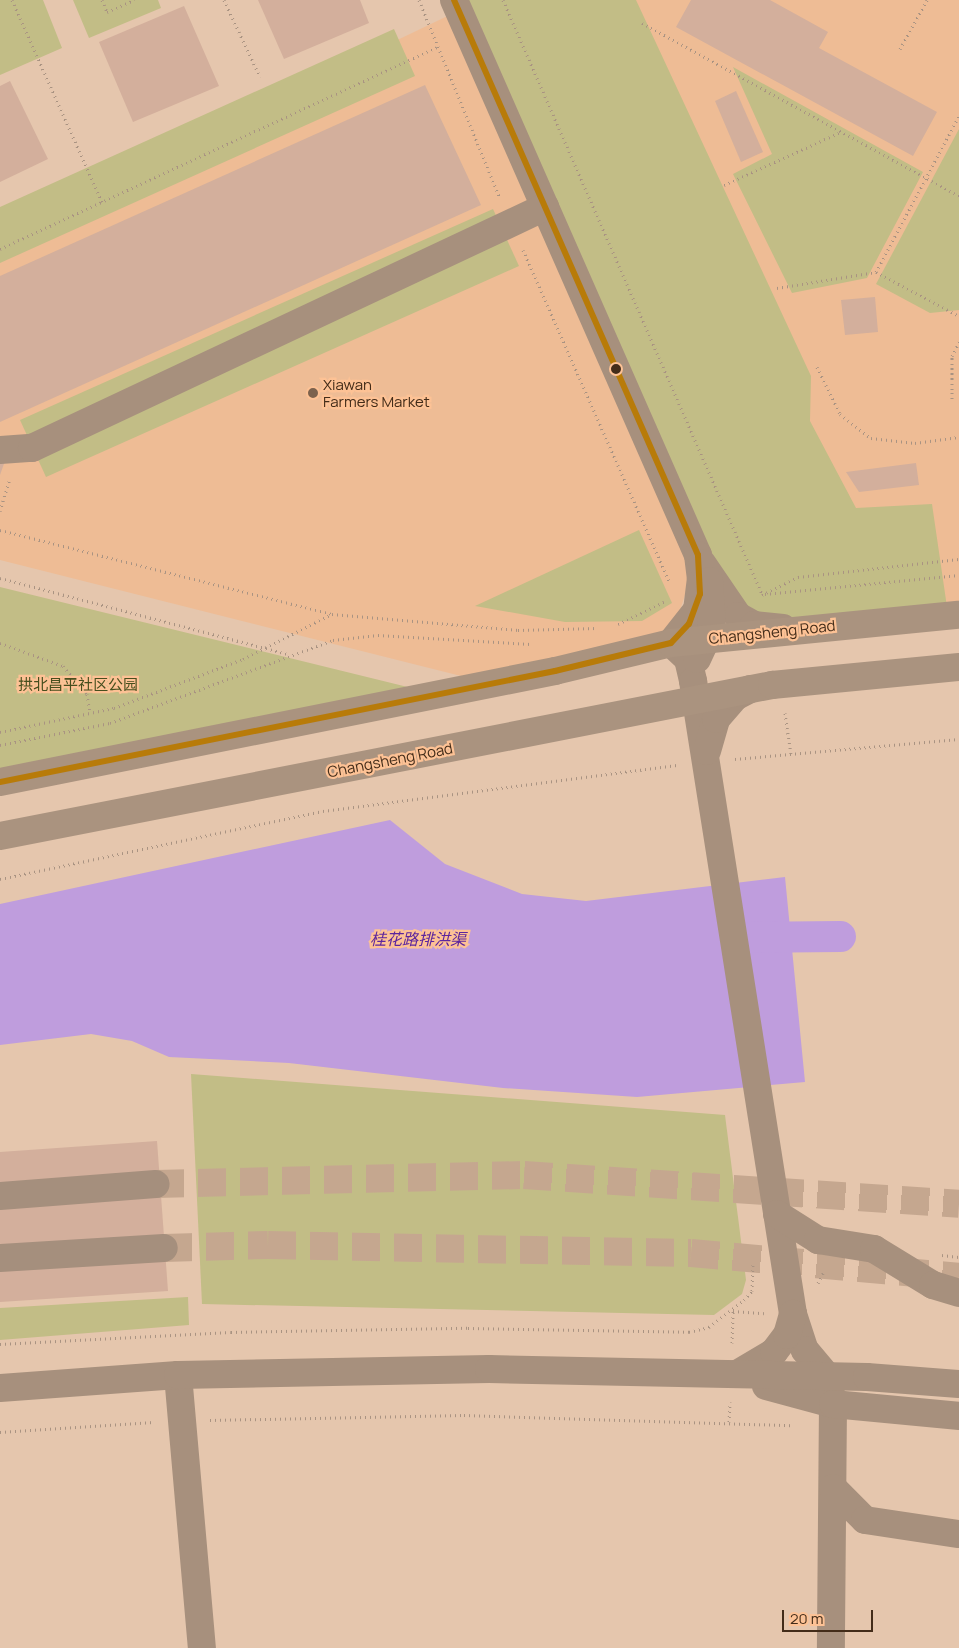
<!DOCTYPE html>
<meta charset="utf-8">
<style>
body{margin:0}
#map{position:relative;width:959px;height:1648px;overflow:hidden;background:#e5c6ad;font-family:Manrope,"Noto Sans SC",sans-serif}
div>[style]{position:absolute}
.built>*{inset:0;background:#eebc95}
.green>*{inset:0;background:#c2bd86}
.water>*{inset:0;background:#bf9ddd}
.canal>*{height:31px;margin:-15.5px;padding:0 15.5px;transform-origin:15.5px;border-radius:15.5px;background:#bf9ddd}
.building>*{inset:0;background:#d3af9c}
.highway-tunnel>*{height:28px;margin-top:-14px;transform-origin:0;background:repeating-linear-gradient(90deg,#c5a78f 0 28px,transparent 0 42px)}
.path>*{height:3px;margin-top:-1.5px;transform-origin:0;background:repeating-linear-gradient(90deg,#a99382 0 1px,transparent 0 5px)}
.minor>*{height:28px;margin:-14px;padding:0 14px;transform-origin:14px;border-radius:14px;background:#a7907d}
.major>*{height:28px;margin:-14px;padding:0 14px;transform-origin:14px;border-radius:14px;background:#aa937f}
.highway>*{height:28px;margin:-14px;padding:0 14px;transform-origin:14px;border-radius:14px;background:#a58f7d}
.bus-1>*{height:6px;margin:-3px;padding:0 3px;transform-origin:3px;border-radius:3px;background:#b87b09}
.dots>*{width:14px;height:14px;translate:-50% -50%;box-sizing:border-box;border:2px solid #fdc295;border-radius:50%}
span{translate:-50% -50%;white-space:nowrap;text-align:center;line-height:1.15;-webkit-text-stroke:4.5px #fdc295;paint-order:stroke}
.poi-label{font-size:15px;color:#432c19}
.left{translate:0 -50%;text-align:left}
.street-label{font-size:15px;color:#432c19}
.park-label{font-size:15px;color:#464f1e}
.water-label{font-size:16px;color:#5c259e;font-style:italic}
.scale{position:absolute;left:782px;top:1610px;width:91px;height:22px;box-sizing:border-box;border:2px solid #432c19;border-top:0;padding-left:6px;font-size:15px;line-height:18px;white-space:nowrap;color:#432c19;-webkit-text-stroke:4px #fdc295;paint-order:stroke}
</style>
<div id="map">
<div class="built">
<div style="clip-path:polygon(455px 0,959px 0,959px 614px,747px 633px)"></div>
<div style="clip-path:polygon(458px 11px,697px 557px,670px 642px,489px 683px,0 560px,0 230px)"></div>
</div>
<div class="green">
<div style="clip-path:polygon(0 0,43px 0,62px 48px,0 75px)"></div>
<div style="clip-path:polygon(73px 0,158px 0,161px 8px,89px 38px)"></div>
<div style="clip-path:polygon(465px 0,636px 0,811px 376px,810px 421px,856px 508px,932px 504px,947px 607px,743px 623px)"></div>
<div style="clip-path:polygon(394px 29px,415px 76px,0 263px,0 207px)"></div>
<div style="clip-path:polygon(733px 67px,923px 172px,867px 278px,792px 293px,733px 174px,772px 154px)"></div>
<div style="clip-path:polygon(959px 129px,959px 310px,930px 313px,876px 284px)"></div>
<div style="clip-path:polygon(493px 209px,519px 266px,46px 477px,20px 420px)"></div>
<div style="clip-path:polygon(639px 530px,672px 603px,642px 621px,565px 622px,475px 606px)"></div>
<div style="clip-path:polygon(0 587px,4px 588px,428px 692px,0 778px)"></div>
<div style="clip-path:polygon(191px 1074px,725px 1115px,746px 1280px,742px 1294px,714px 1315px,202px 1304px)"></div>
<div style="clip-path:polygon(188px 1297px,189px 1325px,0 1340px,0 1308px)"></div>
</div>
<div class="water">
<div style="clip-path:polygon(390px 820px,445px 864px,522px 894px,586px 901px,785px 877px,805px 1082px,637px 1097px,503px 1088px,289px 1063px,169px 1057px,132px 1041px,91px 1034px,0 1045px,0 904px)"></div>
</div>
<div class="canal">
<div style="left:749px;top:937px;width:91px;rotate:-0.6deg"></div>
</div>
<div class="building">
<div style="clip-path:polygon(258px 0,360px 0,369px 23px,284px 59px)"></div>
<div style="clip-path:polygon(691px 0,770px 0,828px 32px,819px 48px,937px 112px,913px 156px,676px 27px)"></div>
<div style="clip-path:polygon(184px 6px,219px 86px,133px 122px,99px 42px)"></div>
<div style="clip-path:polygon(10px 81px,48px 159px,0 182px,0 86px)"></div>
<div style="clip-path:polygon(425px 85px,481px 205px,0 422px,0 276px)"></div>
<div style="clip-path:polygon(736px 91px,763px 152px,741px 162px,715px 101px)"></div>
<div style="clip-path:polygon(875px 297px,878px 332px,845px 335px,841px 300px)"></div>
<div style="clip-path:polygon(0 456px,6px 458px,0 475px)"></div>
<div style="clip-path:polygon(916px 463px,919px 485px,859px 492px,846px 472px)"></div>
<div style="clip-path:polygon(157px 1141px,168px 1291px,0 1302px,0 1152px)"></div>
</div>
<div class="highway-tunnel">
<div style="left:156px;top:1184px;width:368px;rotate:-1.4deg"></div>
<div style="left:524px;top:1175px;width:436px;rotate:3.8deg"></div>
<div style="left:164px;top:1248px;width:104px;rotate:-1.7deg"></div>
<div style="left:268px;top:1245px;width:423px;rotate:1.1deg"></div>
<div style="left:691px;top:1253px;width:269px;rotate:5.1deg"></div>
</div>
<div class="path">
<div style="left:12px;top:0;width:221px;rotate:66deg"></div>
<div style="left:102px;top:0;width:13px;rotate:67deg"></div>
<div style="left:107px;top:12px;width:30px;rotate:-24deg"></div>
<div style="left:224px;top:0;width:85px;rotate:64.9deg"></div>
<div style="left:419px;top:0;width:212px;rotate:67.8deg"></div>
<div style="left:503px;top:0;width:648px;rotate:66.44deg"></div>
<div style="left:642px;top:23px;width:361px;rotate:28.6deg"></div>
<div style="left:900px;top:49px;width:56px;rotate:-61.1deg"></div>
<div style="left:724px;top:185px;width:128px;rotate:-24.4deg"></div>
<div style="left:0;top:249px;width:481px;rotate:-24.8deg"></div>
<div style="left:523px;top:250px;width:364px;rotate:66.2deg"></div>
<div style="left:876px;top:272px;width:177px;rotate:-62deg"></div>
<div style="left:777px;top:288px;width:100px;rotate:-9.2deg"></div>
<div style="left:876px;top:272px;width:94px;rotate:27.9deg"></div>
<div style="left:817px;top:367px;width:52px;rotate:63.9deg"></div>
<div style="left:840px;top:414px;width:39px;rotate:38deg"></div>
<div style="left:871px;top:438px;width:44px;rotate:6.5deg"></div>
<div style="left:915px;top:443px;width:44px;rotate:-7.8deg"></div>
<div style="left:952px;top:399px;width:43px;rotate:-90deg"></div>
<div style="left:952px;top:356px;width:16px;rotate:-63deg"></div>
<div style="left:0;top:511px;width:34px;rotate:-73deg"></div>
<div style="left:0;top:530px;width:342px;rotate:14.2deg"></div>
<div style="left:332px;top:614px;width:187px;rotate:4.9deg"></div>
<div style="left:518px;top:630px;width:80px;rotate:-1.4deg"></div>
<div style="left:0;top:578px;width:297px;rotate:14.8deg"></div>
<div style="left:765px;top:594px;width:195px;rotate:-5.6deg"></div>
<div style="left:762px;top:595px;width:40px;rotate:-26.6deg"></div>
<div style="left:798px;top:577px;width:162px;rotate:-6.4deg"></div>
<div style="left:618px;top:624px;width:51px;rotate:-25.6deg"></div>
<div style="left:0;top:643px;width:67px;rotate:20.1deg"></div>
<div style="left:63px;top:666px;width:37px;rotate:49deg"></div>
<div style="left:87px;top:694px;width:19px;rotate:81deg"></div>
<div style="left:785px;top:713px;width:41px;rotate:81.7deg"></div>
<div style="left:0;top:732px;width:116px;rotate:-11.9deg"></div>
<div style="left:114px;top:708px;width:138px;rotate:-20.8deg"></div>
<div style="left:243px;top:659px;width:100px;rotate:-26.8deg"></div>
<div style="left:0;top:745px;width:112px;rotate:-11.3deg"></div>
<div style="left:110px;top:723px;width:238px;rotate:-20.4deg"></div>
<div style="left:333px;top:640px;width:45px;rotate:-6.3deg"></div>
<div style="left:378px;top:635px;width:153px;rotate:3.4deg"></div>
<div style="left:735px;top:759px;width:225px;rotate:-5.1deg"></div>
<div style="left:0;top:879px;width:330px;rotate:-11.9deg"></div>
<div style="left:323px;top:811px;width:357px;rotate:-7.4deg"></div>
<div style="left:942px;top:1255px;width:17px;rotate:7deg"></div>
<div style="left:818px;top:1283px;width:13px;rotate:-63deg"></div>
<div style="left:732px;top:1343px;width:32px;rotate:-88deg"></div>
<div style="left:733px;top:1311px;width:31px;rotate:4deg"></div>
<div style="left:0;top:1344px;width:231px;rotate:-3deg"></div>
<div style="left:231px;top:1332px;width:237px;rotate:-1deg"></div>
<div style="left:468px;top:1328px;width:221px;rotate:1deg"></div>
<div style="left:689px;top:1332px;width:21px;rotate:-14deg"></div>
<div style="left:709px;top:1327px;width:44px;rotate:-37.6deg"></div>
<div style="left:744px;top:1300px;width:12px;rotate:-48deg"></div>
<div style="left:752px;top:1291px;width:28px;rotate:-88deg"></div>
<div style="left:210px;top:1420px;width:254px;rotate:-1.1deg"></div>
<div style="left:464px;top:1415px;width:327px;rotate:1.8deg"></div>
<div style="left:729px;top:1422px;width:20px;rotate:-87deg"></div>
<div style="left:0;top:1432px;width:154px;rotate:-3.7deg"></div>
</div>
<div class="minor">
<div style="left:454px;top:0;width:606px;rotate:66.27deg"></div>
<div style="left:698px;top:555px;width:23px;rotate:83deg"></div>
<div style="left:701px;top:578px;width:32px;rotate:97deg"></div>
<div style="left:697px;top:610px;width:42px;rotate:128.2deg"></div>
<div style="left:671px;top:643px;width:23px;rotate:43deg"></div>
<div style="left:688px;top:659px;width:23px;rotate:77deg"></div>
<div style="left:693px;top:681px;width:641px;rotate:81.02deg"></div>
<div style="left:793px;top:1314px;width:38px;rotate:72deg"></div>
<div style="left:805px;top:1350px;width:35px;rotate:50deg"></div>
<div style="left:828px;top:1377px;width:27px;rotate:80deg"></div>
<div style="left:833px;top:1404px;width:244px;rotate:90.5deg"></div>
<div style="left:0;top:450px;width:32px;rotate:-4deg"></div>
<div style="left:32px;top:448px;width:567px;rotate:-25.16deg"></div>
<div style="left:702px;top:563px;width:64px;rotate:55.8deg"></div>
<div style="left:738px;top:616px;width:18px;rotate:29deg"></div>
<div style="left:754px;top:625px;width:29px;rotate:6deg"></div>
<div style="left:697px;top:659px;width:35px;rotate:-65deg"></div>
<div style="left:712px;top:627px;width:46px;rotate:-93.7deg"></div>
<div style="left:707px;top:751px;width:33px;rotate:-74deg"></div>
<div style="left:716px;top:719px;width:29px;rotate:-49deg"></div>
<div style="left:735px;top:697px;width:17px;rotate:-28deg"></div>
<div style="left:777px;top:1214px;width:49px;rotate:32.4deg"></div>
<div style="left:818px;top:1240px;width:57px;rotate:9.1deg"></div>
<div style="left:874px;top:1249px;width:69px;rotate:31.4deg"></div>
<div style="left:933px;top:1285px;width:27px;rotate:17deg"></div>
<div style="left:737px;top:1374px;width:43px;rotate:-30.7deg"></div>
<div style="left:774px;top:1352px;width:21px;rotate:-53deg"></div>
<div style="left:787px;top:1335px;width:22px;rotate:-74deg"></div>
<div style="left:178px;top:1375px;width:274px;rotate:85deg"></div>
<div style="left:766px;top:1386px;width:69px;rotate:15deg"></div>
<div style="left:833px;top:1404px;width:127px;rotate:5.4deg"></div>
<div style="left:0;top:1388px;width:178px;rotate:-4.2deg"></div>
<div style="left:178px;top:1375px;width:311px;rotate:-1.1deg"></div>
<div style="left:489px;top:1369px;width:378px;rotate:1.2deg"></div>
<div style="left:867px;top:1377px;width:92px;rotate:4.4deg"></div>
<div style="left:833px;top:1488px;width:45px;rotate:45deg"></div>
<div style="left:865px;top:1520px;width:95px;rotate:8.5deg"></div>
</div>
<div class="major">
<div style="left:0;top:782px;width:566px;rotate:-11.31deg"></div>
<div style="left:555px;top:671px;width:119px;rotate:-13.6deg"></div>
<div style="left:671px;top:643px;width:289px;rotate:-5.6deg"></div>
<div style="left:0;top:836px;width:787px;rotate:-11.07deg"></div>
<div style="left:772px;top:685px;width:188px;rotate:-5.5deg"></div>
</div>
<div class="highway">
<div style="left:0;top:1196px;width:156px;rotate:-4.4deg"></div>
<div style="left:0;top:1258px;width:164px;rotate:-3.5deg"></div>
</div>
<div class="bus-1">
<div style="left:0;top:782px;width:566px;rotate:-11.31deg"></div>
<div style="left:555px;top:671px;width:119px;rotate:-13.6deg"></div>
<div style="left:671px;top:643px;width:26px;rotate:-47deg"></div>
<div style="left:689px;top:624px;width:32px;rotate:-70deg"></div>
<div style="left:700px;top:594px;width:39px;rotate:-93deg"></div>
<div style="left:698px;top:555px;width:606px;rotate:-113.73deg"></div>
</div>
<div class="dots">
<div style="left:616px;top:369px;background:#432c19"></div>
<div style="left:313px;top:393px;background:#7c624d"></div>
</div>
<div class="poi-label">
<span class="left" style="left:323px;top:393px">Xiawan<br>Farmers Market</span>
</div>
<div class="street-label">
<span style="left:772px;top:632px;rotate:-6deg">Changsheng Road</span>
<span style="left:390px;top:760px;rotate:-11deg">Changsheng Road</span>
</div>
<div class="park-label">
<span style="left:78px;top:685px">拱北昌平社区公园</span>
</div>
<div class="water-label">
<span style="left:418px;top:939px">桂花路排洪渠</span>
</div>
<div class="scale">20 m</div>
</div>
